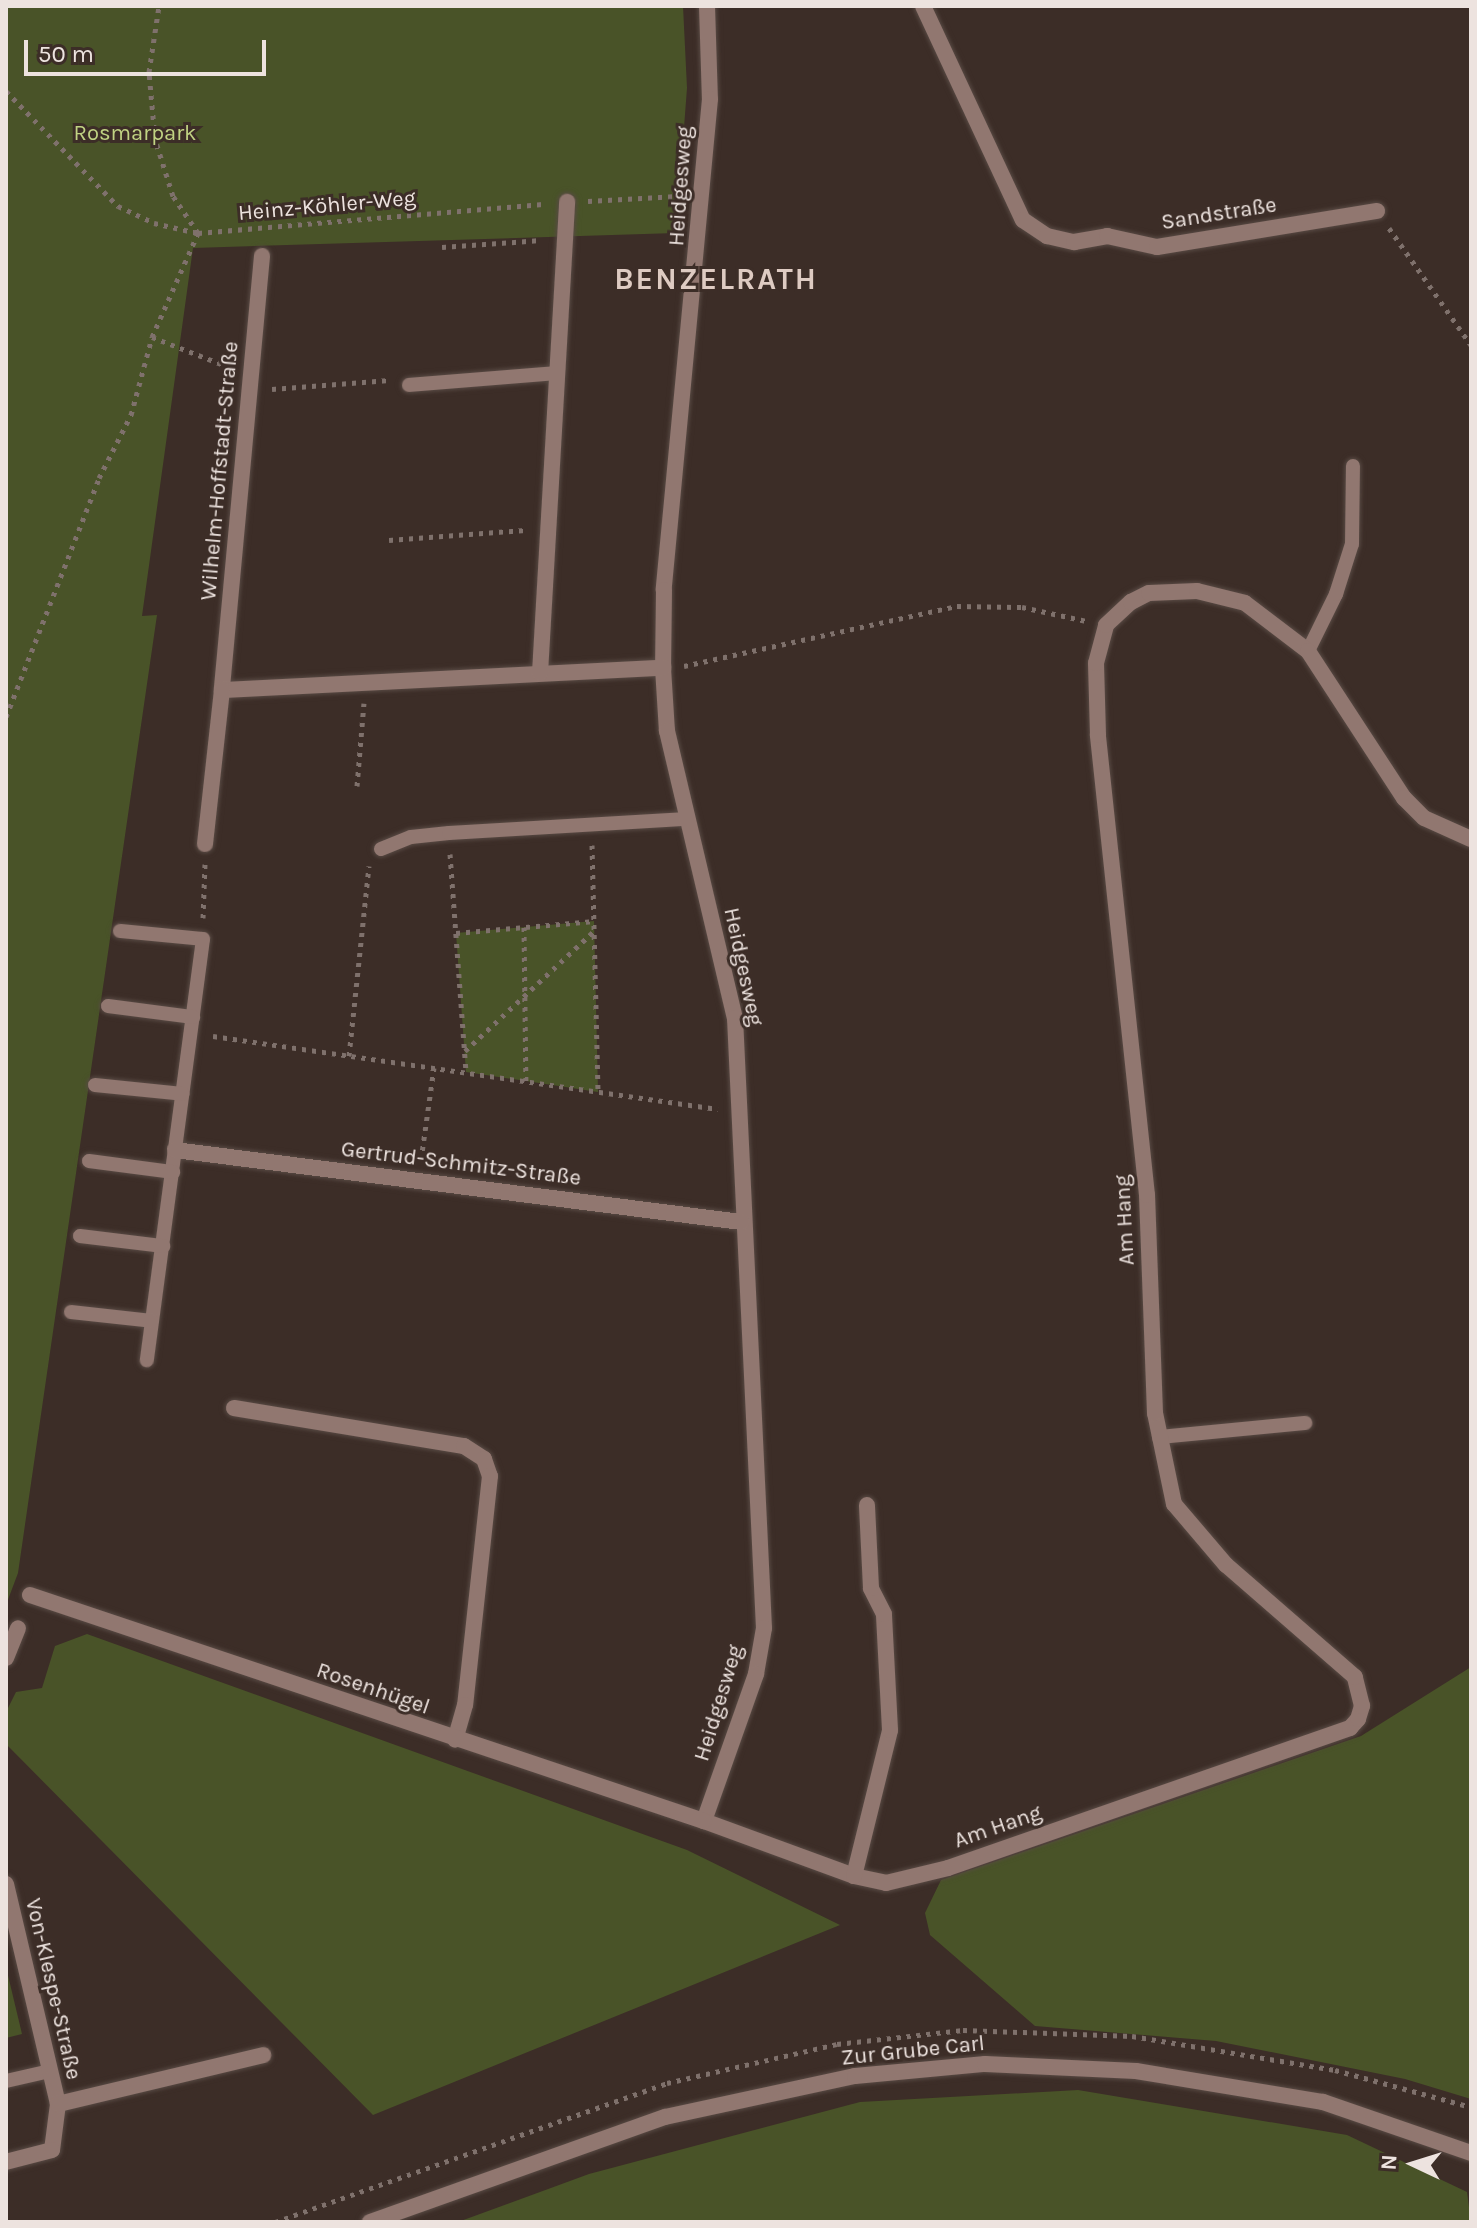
<!DOCTYPE html>
<meta charset="utf-8">
<style>
body{margin:0}
#map{position:relative;width:1477px;height:2228px;overflow:hidden;background:#3c2d27;font-family:Karla,sans-serif}
div>[style]{position:absolute}
.green>*{inset:0;background:#495328}
.path>*{height:5px;margin-top:-2.5px;transform-origin:0;background:repeating-linear-gradient(90deg,#7f716c 0 4px,transparent 0 10px)}
.roads{filter:drop-shadow(0 0 2px #584a44) drop-shadow(0 0 2px #584a44)}
.lane>*{height:14px;margin:-7px;padding:0 7px;transform-origin:7px;border-radius:7px;background:#917770}
.street>*{height:16px;margin:-8px;padding:0 8px;transform-origin:8px;border-radius:8px;background:#917770}
span{translate:-50% -50%;white-space:nowrap;text-align:center;line-height:1.15;-webkit-text-stroke:6px #3c2d27;paint-order:stroke}
.park-label{font-size:22px;color:#c1d383}
.street-label{font-size:22px;color:#ede3df}
.district-label{font-size:30px;color:#decbc2;font-weight:700;letter-spacing:2px}
.frame{position:absolute;inset:0;border:8px solid #ede3df;pointer-events:none}
.north{position:absolute;left:1373px;top:2124px;width:80px;height:80px;-webkit-text-stroke:6px #3c2d27;paint-order:stroke;rotate:274deg;font-size:22px;font-weight:700;line-height:32px;text-align:center;color:#ede3df}
.north::after{content:'';display:block;margin:auto;width:28px;height:36px;background:#ede3df;clip-path:polygon(50% 0,100% 100%,50% 72%,0 100%)}
.scale{position:absolute;left:24px;top:40px;width:242px;height:36px;box-sizing:border-box;border:4px solid #ede3df;border-top:0;padding-left:10px;font-size:24px;line-height:28px;white-space:nowrap;color:#ede3df;-webkit-text-stroke:6px #3c2d27;paint-order:stroke}
</style>
<div id="map">
<div class="green">
<div style="clip-path:polygon(6px 6px,683px 6px,687px 88px,676px 233px,193px 248px,142px 616px,157px 615px,18px 1573px,6px 1605px)"></div>
<div style="clip-path:polygon(594px 921px,598px 1092px,466px 1072px,456px 933px)"></div>
<div style="clip-path:polygon(87px 1634px,687px 1850px,840px 1925px,373px 2115px,6px 1744px,6px 1712px,16px 1692px,42px 1688px,55px 1646px)"></div>
<div style="clip-path:polygon(1471px 1667px,1471px 2099px,1405px 2079px,1216px 2041px,1035px 2026px,930px 1935px,925px 1913px,941px 1880px,1361px 1736px)"></div>
<div style="clip-path:polygon(6px 1967px,22px 2034px,6px 2038px)"></div>
<div style="clip-path:polygon(1078px 2090px,1347px 2135px,1467px 2192px,1471px 2222px,458px 2222px,589px 2174px,860px 2102px)"></div>
</div>
<div class="path">
<div style="left:6px;top:91px;width:161px;rotate:45.8deg"></div>
<div style="left:118px;top:206px;width:40px;rotate:25deg"></div>
<div style="left:154px;top:223px;width:45px;rotate:12.8deg"></div>
<div style="left:198px;top:233px;width:349px;rotate:-4.8deg"></div>
<div style="left:588px;top:201px;width:90px;rotate:-3.2deg"></div>
<div style="left:1389px;top:228px;width:143px;rotate:55deg"></div>
<div style="left:442px;top:247px;width:99px;rotate:-4deg"></div>
<div style="left:152px;top:337px;width:83px;rotate:21.3deg"></div>
<div style="left:272px;top:389px;width:118px;rotate:-4.4deg"></div>
<div style="left:389px;top:540px;width:137px;rotate:-4.2deg"></div>
<div style="left:684px;top:666px;width:280px;rotate:-12.4deg"></div>
<div style="left:957px;top:606px;width:65px;rotate:0.9deg"></div>
<div style="left:1022px;top:607px;width:66px;rotate:12.3deg"></div>
<div style="left:6px;top:717px;width:256px;rotate:-68.7deg"></div>
<div style="left:99px;top:478px;width:71px;rotate:-63.1deg"></div>
<div style="left:131px;top:415px;width:81px;rotate:-74.9deg"></div>
<div style="left:152px;top:337px;width:114px;rotate:-66.1deg"></div>
<div style="left:198px;top:233px;width:45px;rotate:-124deg"></div>
<div style="left:173px;top:196px;width:60px;rotate:-107.5deg"></div>
<div style="left:155px;top:139px;width:67px;rotate:-95.1deg"></div>
<div style="left:149px;top:72px;width:67px;rotate:-81.4deg"></div>
<div style="left:357px;top:786px;width:83px;rotate:-85.2deg"></div>
<div style="left:592px;top:845px;width:247px;rotate:88.6deg"></div>
<div style="left:450px;top:854px;width:219px;rotate:85.8deg"></div>
<div style="left:203px;top:918px;width:54px;rotate:-87.9deg"></div>
<div style="left:524px;top:927px;width:154px;rotate:89.3deg"></div>
<div style="left:456px;top:933px;width:139px;rotate:-5deg"></div>
<div style="left:213px;top:1036px;width:510px;rotate:8.23deg"></div>
<div style="left:465px;top:1051px;width:176px;rotate:-42.9deg"></div>
<div style="left:349px;top:1056px;width:191px;rotate:-84deg"></div>
<div style="left:421px;top:1160px;width:93px;rotate:-82deg"></div>
<div style="left:275px;top:2222px;width:416px;rotate:-19.5deg"></div>
<div style="left:667px;top:2083px;width:174px;rotate:-12.9deg"></div>
<div style="left:837px;top:2044px;width:127px;rotate:-6.3deg"></div>
<div style="left:963px;top:2030px;width:169px;rotate:2deg"></div>
<div style="left:1132px;top:2036px;width:206px;rotate:9.5deg"></div>
<div style="left:1335px;top:2070px;width:141px;rotate:15.2deg"></div>
</div>
<div class="roads">
<div class="lane">
<div style="left:409px;top:385px;width:148px;rotate:-4.6deg"></div>
<div style="left:1308px;top:651px;width:64px;rotate:-63.8deg"></div>
<div style="left:1336px;top:594px;width:52px;rotate:-72.3deg"></div>
<div style="left:1352px;top:544px;width:78px;rotate:-89.3deg"></div>
<div style="left:381px;top:849px;width:32px;rotate:-22deg"></div>
<div style="left:411px;top:837px;width:38px;rotate:-6deg"></div>
<div style="left:449px;top:833px;width:238px;rotate:-3.4deg"></div>
<div style="left:120px;top:931px;width:83px;rotate:5.5deg"></div>
<div style="left:203px;top:939px;width:425px;rotate:97.6deg"></div>
<div style="left:108px;top:1006px;width:86px;rotate:7.4deg"></div>
<div style="left:95px;top:1085px;width:88px;rotate:5.8deg"></div>
<div style="left:89px;top:1161px;width:85px;rotate:7.5deg"></div>
<div style="left:80px;top:1236px;width:84px;rotate:6.9deg"></div>
<div style="left:71px;top:1312px;width:81px;rotate:6.3deg"></div>
<div style="left:1159px;top:1437px;width:147px;rotate:-5.5deg"></div>
<div style="left:6px;top:2081px;width:45px;rotate:-12.8deg"></div>
</div>
<div class="street">
<div style="left:707px;top:6px;width:93px;rotate:88.2deg"></div>
<div style="left:710px;top:99px;width:493px;rotate:95.4deg"></div>
<div style="left:664px;top:590px;width:78px;rotate:90.7deg"></div>
<div style="left:663px;top:668px;width:63px;rotate:86.4deg"></div>
<div style="left:667px;top:731px;width:295px;rotate:76.7deg"></div>
<div style="left:735px;top:1018px;width:611px;rotate:87.28deg"></div>
<div style="left:764px;top:1628px;width:47px;rotate:99.9deg"></div>
<div style="left:756px;top:1674px;width:156px;rotate:109.5deg"></div>
<div style="left:704px;top:1821px;width:160px;rotate:20.1deg"></div>
<div style="left:854px;top:1876px;width:33px;rotate:12deg"></div>
<div style="left:886px;top:1883px;width:64px;rotate:-13.6deg"></div>
<div style="left:948px;top:1868px;width:426px;rotate:-19.2deg"></div>
<div style="left:1350px;top:1728px;width:12px;rotate:-48deg"></div>
<div style="left:1358px;top:1719px;width:14px;rotate:-73deg"></div>
<div style="left:1362px;top:1706px;width:30px;rotate:-104deg"></div>
<div style="left:1355px;top:1677px;width:171px;rotate:-139deg"></div>
<div style="left:1226px;top:1565px;width:80px;rotate:-130.4deg"></div>
<div style="left:1174px;top:1504px;width:93px;rotate:-101.8deg"></div>
<div style="left:1155px;top:1413px;width:218px;rotate:-92.1deg"></div>
<div style="left:1147px;top:1195px;width:463px;rotate:-96.1deg"></div>
<div style="left:1098px;top:735px;width:72px;rotate:-91.6deg"></div>
<div style="left:1096px;top:663px;width:39px;rotate:-75deg"></div>
<div style="left:1106px;top:625px;width:34px;rotate:-43deg"></div>
<div style="left:1131px;top:602px;width:20px;rotate:-27deg"></div>
<div style="left:1149px;top:593px;width:48px;rotate:-2.4deg"></div>
<div style="left:1197px;top:591px;width:49px;rotate:14deg"></div>
<div style="left:1245px;top:603px;width:79px;rotate:37.3deg"></div>
<div style="left:1308px;top:651px;width:176px;rotate:56.9deg"></div>
<div style="left:1404px;top:798px;width:28px;rotate:45deg"></div>
<div style="left:1424px;top:818px;width:51px;rotate:24.1deg"></div>
<div style="left:923px;top:6px;width:236px;rotate:65deg"></div>
<div style="left:1023px;top:220px;width:29px;rotate:34deg"></div>
<div style="left:1047px;top:236px;width:28px;rotate:13deg"></div>
<div style="left:1074px;top:242px;width:34px;rotate:-10deg"></div>
<div style="left:1107px;top:236px;width:51px;rotate:12.4deg"></div>
<div style="left:1157px;top:247px;width:223px;rotate:-9.3deg"></div>
<div style="left:262px;top:256px;width:436px;rotate:95.3deg"></div>
<div style="left:222px;top:690px;width:442px;rotate:-2.9deg"></div>
<div style="left:540px;top:673px;width:472px;rotate:-86.7deg"></div>
<div style="left:205px;top:844px;width:155px;rotate:-83.7deg"></div>
<div style="left:175px;top:1150px;width:571px;rotate:7.25deg"></div>
<div style="left:234px;top:1408px;width:233px;rotate:9.4deg"></div>
<div style="left:464px;top:1446px;width:24px;rotate:33deg"></div>
<div style="left:484px;top:1459px;width:18px;rotate:71deg"></div>
<div style="left:490px;top:1476px;width:230px;rotate:96.2deg"></div>
<div style="left:465px;top:1705px;width:36px;rotate:106deg"></div>
<div style="left:30px;top:1595px;width:711px;rotate:18.54deg"></div>
<div style="left:6px;top:1658px;width:32px;rotate:-68deg"></div>
<div style="left:854px;top:1876px;width:150px;rotate:-76.1deg"></div>
<div style="left:890px;top:1730px;width:116px;rotate:-93deg"></div>
<div style="left:884px;top:1614px;width:29px;rotate:-117deg"></div>
<div style="left:871px;top:1588px;width:83px;rotate:-92.8deg"></div>
<div style="left:6px;top:1884px;width:226px;rotate:76.7deg"></div>
<div style="left:58px;top:2104px;width:46px;rotate:97.4deg"></div>
<div style="left:52px;top:2150px;width:48px;rotate:165.4deg"></div>
<div style="left:58px;top:2104px;width:211px;rotate:-13.4deg"></div>
<div style="left:370px;top:2222px;width:313px;rotate:-19.6deg"></div>
<div style="left:665px;top:2117px;width:194px;rotate:-12.2deg"></div>
<div style="left:855px;top:2076px;width:131px;rotate:-5.3deg"></div>
<div style="left:985px;top:2064px;width:151px;rotate:2.7deg"></div>
<div style="left:1136px;top:2071px;width:190px;rotate:9.4deg"></div>
<div style="left:1323px;top:2102px;width:157px;rotate:19deg"></div>
</div>
</div>
<div class="park-label">
<span style="left:135px;top:134px">Rosmarpark</span>
</div>
<div class="street-label">
<span style="left:681px;top:186px;rotate:-86deg">Heidgesweg</span>
<span style="left:327px;top:206px;rotate:-5deg">Heinz-Köhler-Weg</span>
<span style="left:1219px;top:214px;rotate:-9deg">Sandstraße</span>
<span style="left:220px;top:471px;rotate:-85deg">Wilhelm-Hoffstadt-Straße</span>
<span style="left:743px;top:967px;rotate:78deg">Heidgesweg</span>
<span style="left:461px;top:1164px;rotate:7deg">Gertrud-Schmitz-Straße</span>
<span style="left:1125px;top:1220px;rotate:-93deg">Am Hang</span>
<span style="left:373px;top:1689px;rotate:19deg">Rosenhügel</span>
<span style="left:719px;top:1703px;rotate:-73deg">Heidgesweg</span>
<span style="left:998px;top:1827px;rotate:-19deg">Am Hang</span>
<span style="left:53px;top:1989px;rotate:77deg">Von-Klespe-Straße</span>
<span style="left:913px;top:2051px;rotate:-6deg">Zur Grube Carl</span>
</div>
<div class="district-label">
<span style="left:716px;top:279px">BENZELRATH</span>
</div>
<div class="frame"></div>
<div class="north">N</div>
<div class="scale">50 m</div>
</div>
